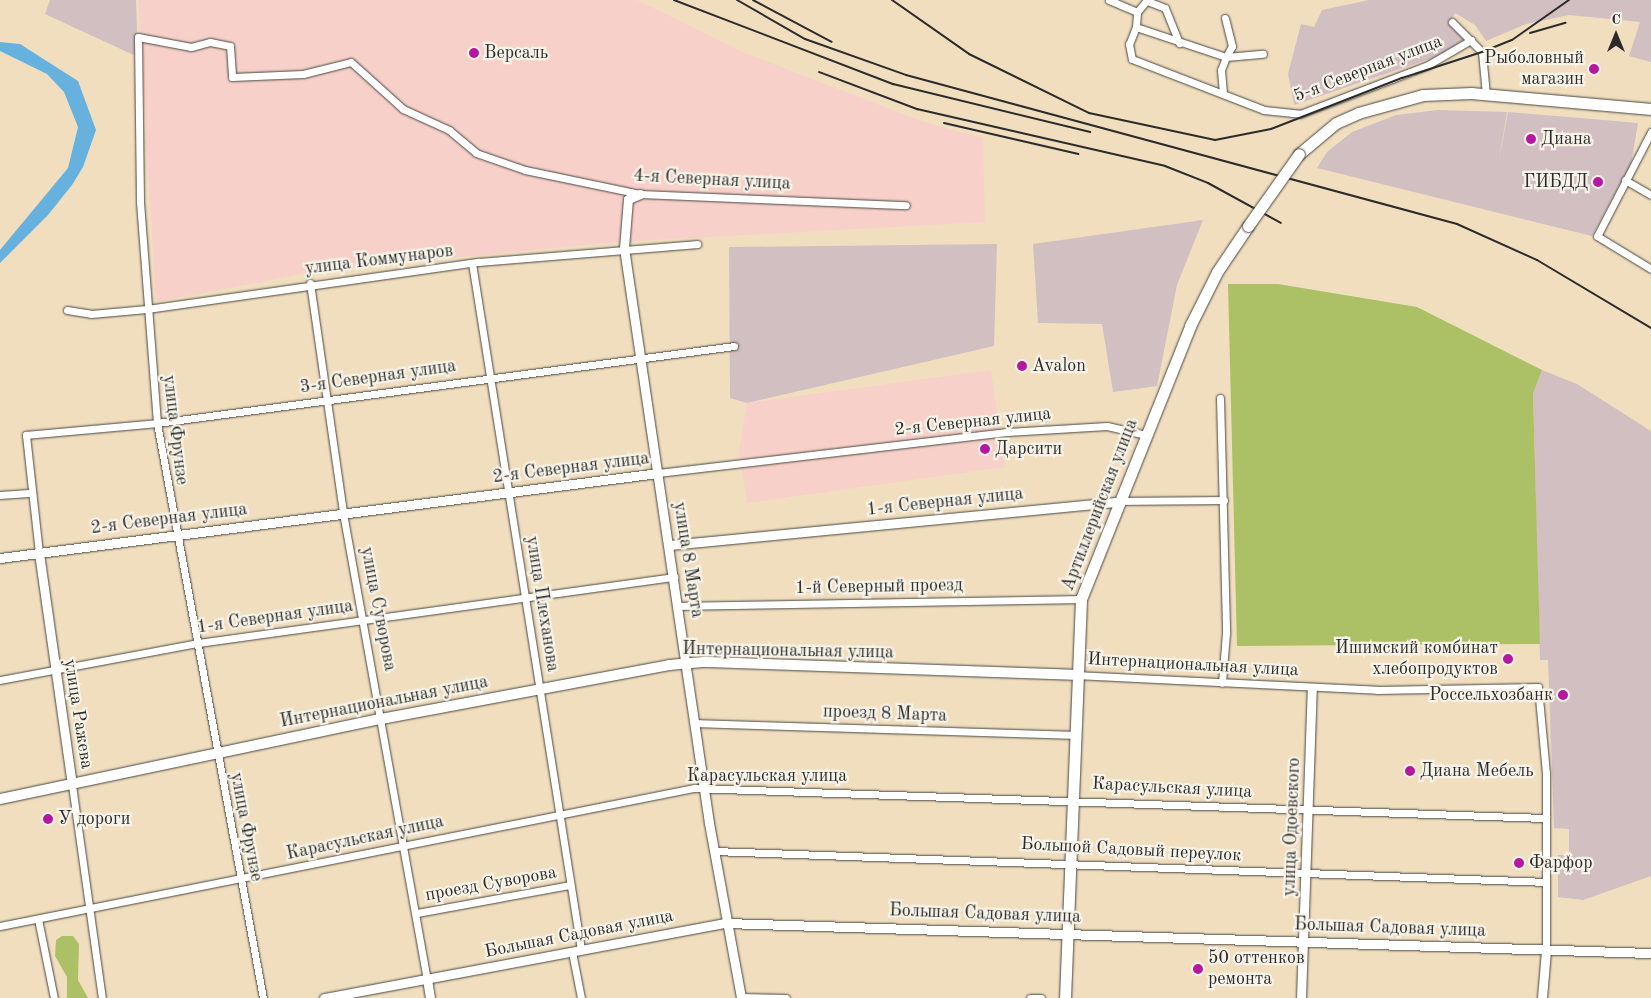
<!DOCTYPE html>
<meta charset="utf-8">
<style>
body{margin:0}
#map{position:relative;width:1651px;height:998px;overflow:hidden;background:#f1debf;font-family:"Old Standard TT",serif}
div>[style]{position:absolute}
.built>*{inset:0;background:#f7d1c9}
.industrial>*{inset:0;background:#d2bfc1}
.green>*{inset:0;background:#acc166}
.water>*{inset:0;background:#67b1df}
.roads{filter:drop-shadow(0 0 1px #494641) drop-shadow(0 0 1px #494641)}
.minor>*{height:7px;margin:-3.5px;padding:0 3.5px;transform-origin:3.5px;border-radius:3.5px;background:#fff}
.tertiary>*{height:9px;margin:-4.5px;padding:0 4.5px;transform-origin:4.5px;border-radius:4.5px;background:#fff}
.secondary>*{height:10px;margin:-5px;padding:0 5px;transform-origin:5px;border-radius:5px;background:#fff}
.primary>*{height:11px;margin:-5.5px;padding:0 5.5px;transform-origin:5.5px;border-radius:5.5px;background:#fff}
.rail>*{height:2px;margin:-1px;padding:0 1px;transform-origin:1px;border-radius:1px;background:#2b2b2b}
.bridges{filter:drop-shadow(0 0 1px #494641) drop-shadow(0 0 1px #494641)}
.primary-bridge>*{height:11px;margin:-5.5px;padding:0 5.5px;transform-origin:5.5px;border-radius:5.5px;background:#fff}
.dots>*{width:14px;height:14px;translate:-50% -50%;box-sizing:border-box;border:2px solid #f7f3e8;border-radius:50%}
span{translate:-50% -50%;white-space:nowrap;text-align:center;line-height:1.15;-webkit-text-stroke:4.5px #f7f3e8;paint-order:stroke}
.poi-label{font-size:18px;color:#2b2b2b}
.left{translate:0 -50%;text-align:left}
.right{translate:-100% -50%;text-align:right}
.street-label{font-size:18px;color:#2b2b2b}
.north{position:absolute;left:1591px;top:10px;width:50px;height:50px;-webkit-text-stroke:4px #f7f3e8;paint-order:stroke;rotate:0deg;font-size:14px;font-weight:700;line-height:20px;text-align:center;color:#2b2b2b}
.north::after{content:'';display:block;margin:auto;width:18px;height:22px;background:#2b2b2b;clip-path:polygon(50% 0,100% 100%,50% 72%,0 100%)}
</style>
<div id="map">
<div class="built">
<div style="clip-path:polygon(138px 0,637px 0,745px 53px,921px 121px,983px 138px,985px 222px,618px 242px,317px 271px,156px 302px)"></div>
<div style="clip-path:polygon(991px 370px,1005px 467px,747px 503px,739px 450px,747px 403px)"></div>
</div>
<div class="industrial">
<div style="clip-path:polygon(50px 0,136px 0,138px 57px,45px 14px)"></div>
<div style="clip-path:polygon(1369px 0,1651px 0,1651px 62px,1629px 56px,1640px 22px,1569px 15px,1526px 24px,1486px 41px,1475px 25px,1455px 13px,1449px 24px,1465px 39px,1447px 53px,1294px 105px,1288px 74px,1301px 24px,1314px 27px,1322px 10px)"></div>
<div style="clip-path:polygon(1438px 110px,1507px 112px,1498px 166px,1508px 112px,1638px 123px,1631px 164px,1592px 236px,1317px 168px,1327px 152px,1352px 132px,1396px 115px)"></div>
<div style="clip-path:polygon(1203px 220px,1177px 285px,1157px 386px,1113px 392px,1102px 324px,1038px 323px,1033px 244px)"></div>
<div style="clip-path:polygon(997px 244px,994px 346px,747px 403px,730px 398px,729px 247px)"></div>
<div style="clip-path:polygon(1542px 370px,1577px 384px,1651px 431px,1651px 876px,1583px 900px,1558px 897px,1558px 855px,1569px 855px,1569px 829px,1554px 828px,1548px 660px,1540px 660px,1533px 394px)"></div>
</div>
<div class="green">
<div style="clip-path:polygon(1228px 284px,1278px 284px,1417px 307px,1542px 370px,1533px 394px,1540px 644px,1237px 646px)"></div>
<div style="clip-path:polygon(62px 936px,73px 936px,79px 944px,78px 980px,88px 998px,67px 998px,67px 977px,55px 956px,56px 940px)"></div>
</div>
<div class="water">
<div style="clip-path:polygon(0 42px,20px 44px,78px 81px,96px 130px,83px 167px,72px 185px,48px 215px,0 263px,0 250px,68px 168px,78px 127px,64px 92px,47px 74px,0 51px)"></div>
</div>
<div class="roads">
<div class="minor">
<div style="left:1109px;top:0;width:30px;rotate:23deg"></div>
<div style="left:1147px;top:1px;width:19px;rotate:21deg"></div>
<div style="left:1165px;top:8px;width:38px;rotate:68deg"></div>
<div style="left:1225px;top:18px;width:29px;rotate:76deg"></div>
<div style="left:1232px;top:46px;width:13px;rotate:119deg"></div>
<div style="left:1226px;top:57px;width:95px;rotate:-161.6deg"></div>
<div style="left:1136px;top:27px;width:18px;rotate:112deg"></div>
<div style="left:1129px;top:44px;width:15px;rotate:79deg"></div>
<div style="left:1132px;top:59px;width:142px;rotate:21.1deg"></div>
<div style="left:1264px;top:110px;width:36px;rotate:6deg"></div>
<div style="left:1300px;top:114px;width:137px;rotate:-20.9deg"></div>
<div style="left:1428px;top:65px;width:50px;rotate:-30.2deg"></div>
<div style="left:1452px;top:22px;width:42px;rotate:45deg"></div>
<div style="left:1482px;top:52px;width:43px;rotate:84.7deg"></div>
<div style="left:1136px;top:27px;width:15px;rotate:-86deg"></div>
<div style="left:1137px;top:12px;width:16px;rotate:-50deg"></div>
<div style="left:1223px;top:93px;width:23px;rotate:-95deg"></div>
<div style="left:1221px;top:70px;width:14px;rotate:-69deg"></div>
<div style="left:1226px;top:57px;width:37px;rotate:-5deg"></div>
<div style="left:1651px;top:132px;width:117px;rotate:117.4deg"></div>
<div style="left:1597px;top:236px;width:63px;rotate:31.4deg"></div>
<div style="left:1625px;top:180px;width:30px;rotate:30deg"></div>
<div style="left:472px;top:263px;width:696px;rotate:80.98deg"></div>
<div style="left:310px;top:283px;width:232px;rotate:81.8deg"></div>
<div style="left:343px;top:513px;width:474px;rotate:79.8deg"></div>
<div style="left:67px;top:310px;width:24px;rotate:9deg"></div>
<div style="left:91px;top:314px;width:56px;rotate:-5.1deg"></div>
<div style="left:147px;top:309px;width:335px;rotate:-8.1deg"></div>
<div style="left:479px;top:262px;width:219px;rotate:-4.7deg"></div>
<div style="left:1220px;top:398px;width:235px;rotate:88.5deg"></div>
<div style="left:1226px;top:633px;width:50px;rotate:94.6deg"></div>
<div style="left:658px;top:473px;width:351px;rotate:-6.7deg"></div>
<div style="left:1007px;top:432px;width:100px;rotate:-3.4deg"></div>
<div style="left:1107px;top:426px;width:40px;rotate:13deg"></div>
<div style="left:0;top:495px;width:32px;rotate:-4deg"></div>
<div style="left:1117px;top:501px;width:107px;rotate:-0.5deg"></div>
<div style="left:39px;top:553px;width:119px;rotate:-96.3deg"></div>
<div style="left:26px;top:435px;width:132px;rotate:-5.2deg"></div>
<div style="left:157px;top:423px;width:582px;rotate:-7.6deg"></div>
<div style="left:678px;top:606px;width:403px;rotate:-1deg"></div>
<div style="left:1075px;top:675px;width:302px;rotate:2.8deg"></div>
<div style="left:1377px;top:690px;width:161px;rotate:-1.1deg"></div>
<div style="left:1538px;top:687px;width:86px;rotate:84.7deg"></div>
<div style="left:1546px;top:773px;width:177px;rotate:90deg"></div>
<div style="left:0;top:680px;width:201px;rotate:-10.6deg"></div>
<div style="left:198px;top:643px;width:481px;rotate:-7.9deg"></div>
<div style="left:696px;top:723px;width:378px;rotate:1.8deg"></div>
<div style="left:72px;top:785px;width:215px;rotate:82deg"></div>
<div style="left:714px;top:851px;width:833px;rotate:2.13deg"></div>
<div style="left:417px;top:913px;width:156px;rotate:-10.4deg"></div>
<div style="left:38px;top:919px;width:81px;rotate:78.6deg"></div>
<div style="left:0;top:926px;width:708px;rotate:-11.25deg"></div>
<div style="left:694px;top:788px;width:853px;rotate:2.02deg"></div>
<div style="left:572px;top:952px;width:47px;rotate:78.9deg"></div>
<div style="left:740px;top:997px;width:46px;rotate:1.2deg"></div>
<div style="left:263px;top:998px;width:585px;rotate:-100.45deg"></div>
<div style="left:157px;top:423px;width:222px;rotate:-94.4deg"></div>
<div style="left:140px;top:202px;width:165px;rotate:-90.7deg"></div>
<div style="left:138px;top:37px;width:54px;rotate:10.7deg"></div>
<div style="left:191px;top:47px;width:20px;rotate:-15deg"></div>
<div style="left:210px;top:42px;width:20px;rotate:11deg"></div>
<div style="left:230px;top:46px;width:31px;rotate:86deg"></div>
<div style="left:232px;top:77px;width:71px;rotate:-2.4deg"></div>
<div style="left:303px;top:74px;width:49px;rotate:-14deg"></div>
<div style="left:351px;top:62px;width:70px;rotate:42.1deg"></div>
<div style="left:403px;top:109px;width:51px;rotate:24.5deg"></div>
<div style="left:449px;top:130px;width:35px;rotate:40deg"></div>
<div style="left:476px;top:153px;width:52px;rotate:19.1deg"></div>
<div style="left:525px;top:170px;width:117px;rotate:11.8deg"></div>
<div style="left:640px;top:194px;width:266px;rotate:2.4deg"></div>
<div style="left:1030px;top:998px;width:11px"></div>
</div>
<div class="tertiary">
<div style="left:640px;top:194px;width:13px;rotate:157deg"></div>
<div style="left:628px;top:199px;width:49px;rotate:94.7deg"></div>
<div style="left:624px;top:248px;width:581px;rotate:81.59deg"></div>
<div style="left:709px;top:823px;width:178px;rotate:79.6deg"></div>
<div style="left:669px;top:545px;width:449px;rotate:-5.5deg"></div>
<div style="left:39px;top:553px;width:234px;rotate:81.9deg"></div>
<div style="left:0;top:558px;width:663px;rotate:-7.36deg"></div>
<div style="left:427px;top:979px;width:19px;rotate:81deg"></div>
<div style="left:324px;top:998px;width:409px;rotate:-10.6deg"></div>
<div style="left:726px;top:923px;width:925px;rotate:1.86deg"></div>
<div style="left:1301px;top:998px;width:310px;rotate:-88deg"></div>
<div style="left:1542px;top:998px;width:48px;rotate:-85.2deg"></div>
</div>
<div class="secondary">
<div style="left:0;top:799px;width:389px;rotate:-11.9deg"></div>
<div style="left:381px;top:719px;width:293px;rotate:-10.6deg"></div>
<div style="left:669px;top:665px;width:37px;rotate:-5deg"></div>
<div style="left:706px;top:662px;width:369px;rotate:2deg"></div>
</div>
<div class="primary">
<div style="left:1299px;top:154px;width:48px;rotate:-40deg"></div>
<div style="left:1336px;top:123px;width:24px;rotate:-24deg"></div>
<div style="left:1358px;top:113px;width:67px;rotate:-15.5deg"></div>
<div style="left:1423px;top:95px;width:48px;rotate:-2.4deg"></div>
<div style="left:1471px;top:93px;width:181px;rotate:5.1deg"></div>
<div style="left:1065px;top:998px;width:399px;rotate:-87.7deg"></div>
<div style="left:1081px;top:599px;width:294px;rotate:-68.2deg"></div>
<div style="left:1190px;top:326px;width:60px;rotate:-63.4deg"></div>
<div style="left:1217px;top:272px;width:55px;rotate:-56deg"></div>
</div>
</div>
<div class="rail">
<div style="left:674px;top:0;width:235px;rotate:21deg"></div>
<div style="left:893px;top:84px;width:203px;rotate:13.7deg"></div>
<div style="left:737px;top:0;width:78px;rotate:29.8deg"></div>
<div style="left:805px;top:39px;width:107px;rotate:19.6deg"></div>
<div style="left:906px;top:75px;width:571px;rotate:15.13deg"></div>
<div style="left:1457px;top:224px;width:88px;rotate:24.2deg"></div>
<div style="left:1537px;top:260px;width:133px;rotate:30.8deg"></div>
<div style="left:753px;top:0;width:89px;rotate:28deg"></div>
<div style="left:892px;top:0;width:94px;rotate:35deg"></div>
<div style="left:969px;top:54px;width:134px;rotate:26.2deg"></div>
<div style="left:1089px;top:113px;width:129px;rotate:12.1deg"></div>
<div style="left:1215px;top:140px;width:57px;rotate:-11.1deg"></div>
<div style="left:1271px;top:129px;width:141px;rotate:-21.3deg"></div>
<div style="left:1402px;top:78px;width:84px;rotate:-18deg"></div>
<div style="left:1482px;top:52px;width:32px;rotate:-22deg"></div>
<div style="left:1512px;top:40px;width:70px;rotate:-35.1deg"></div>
<div style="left:1530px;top:33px;width:37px;rotate:-16deg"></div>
<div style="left:819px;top:72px;width:105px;rotate:20.7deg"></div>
<div style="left:917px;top:109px;width:254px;rotate:12.9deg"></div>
<div style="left:1165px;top:166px;width:46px;rotate:21.6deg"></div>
<div style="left:1208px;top:183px;width:83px;rotate:28.7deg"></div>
<div style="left:944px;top:123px;width:138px;rotate:13deg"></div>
</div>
<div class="bridges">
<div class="primary-bridge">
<div style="left:1248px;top:226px;width:88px;rotate:-54.7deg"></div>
</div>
</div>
<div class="dots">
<div style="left:474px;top:53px;background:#b5179e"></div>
<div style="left:1594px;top:69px;background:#b5179e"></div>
<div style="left:1531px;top:139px;background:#b5179e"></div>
<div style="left:1598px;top:182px;background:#b5179e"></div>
<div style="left:1022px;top:366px;background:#b5179e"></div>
<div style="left:985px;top:449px;background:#b5179e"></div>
<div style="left:1508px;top:659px;background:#b5179e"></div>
<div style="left:1563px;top:695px;background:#b5179e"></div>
<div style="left:1410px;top:771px;background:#b5179e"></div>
<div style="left:48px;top:819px;background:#b5179e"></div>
<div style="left:1519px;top:863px;background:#b5179e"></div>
<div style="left:1198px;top:969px;background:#b5179e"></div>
</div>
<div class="poi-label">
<span class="left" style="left:484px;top:53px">Версаль</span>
<span class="right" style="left:1584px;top:69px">Рыболовный<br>магазин</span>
<span class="left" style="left:1541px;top:139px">Диана</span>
<span class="right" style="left:1588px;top:182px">ГИБДД</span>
<span class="left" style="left:1032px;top:366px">Avalon</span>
<span class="left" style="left:995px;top:449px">Дарсити</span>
<span class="right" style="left:1498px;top:659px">Ишимский комбинат<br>хлебопродуктов</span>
<span class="right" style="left:1553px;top:695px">Россельхозбанк</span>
<span class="left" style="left:1420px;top:771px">Диана Мебель</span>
<span class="left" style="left:58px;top:819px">У дороги</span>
<span class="left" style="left:1529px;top:863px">Фарфор</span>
<span class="left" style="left:1208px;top:969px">50 оттенков<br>ремонта</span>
</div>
<div class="street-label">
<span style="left:1368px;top:69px;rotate:-21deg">5-я Северная улица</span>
<span style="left:712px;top:180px;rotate:3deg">4-я Северная улица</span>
<span style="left:379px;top:260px;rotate:-7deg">улица Коммунаров</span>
<span style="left:378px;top:377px;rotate:-8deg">3-я Северная улица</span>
<span style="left:973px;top:422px;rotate:-6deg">2-я Северная улица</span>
<span style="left:175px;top:430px;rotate:83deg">улица Фрунзе</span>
<span style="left:571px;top:468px;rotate:-7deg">2-я Северная улица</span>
<span style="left:945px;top:502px;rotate:-6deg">1-я Северная улица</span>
<span style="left:1100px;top:505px;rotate:-69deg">Артиллерийская улица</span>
<span style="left:169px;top:519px;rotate:-7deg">2-я Северная улица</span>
<span style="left:688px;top:560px;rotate:81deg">улица 8 Марта</span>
<span style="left:879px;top:587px;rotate:-1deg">1-й Северный проезд</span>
<span style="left:542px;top:604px;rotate:81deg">улица Плеханова</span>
<span style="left:378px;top:609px;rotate:79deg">улица Суворова</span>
<span style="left:275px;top:617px;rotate:-8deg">1-я Северная улица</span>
<span style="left:788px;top:651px;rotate:1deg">Интернациональная улица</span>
<span style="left:1193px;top:665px;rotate:3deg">Интернациональная улица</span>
<span style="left:384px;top:702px;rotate:-11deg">Интернациональная улица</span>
<span style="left:78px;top:714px;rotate:81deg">улица Ражева</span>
<span style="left:885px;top:714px;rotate:2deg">проезд 8 Марта</span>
<span style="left:767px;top:776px">Карасульская улица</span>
<span style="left:1172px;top:788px;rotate:3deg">Карасульская улица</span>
<span style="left:246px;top:827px;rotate:79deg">улица Фрунзе</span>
<span style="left:1292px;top:827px;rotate:-88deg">улица Одоевского</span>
<span style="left:365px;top:838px;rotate:-12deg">Карасульская улица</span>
<span style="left:1131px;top:850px;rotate:3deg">Большой Садовый переулок</span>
<span style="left:491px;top:884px;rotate:-10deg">проезд Суворова</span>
<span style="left:985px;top:914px;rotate:2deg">Большая Садовая улица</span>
<span style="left:1390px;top:928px;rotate:2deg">Большая Садовая улица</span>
<span style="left:579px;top:934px;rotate:-11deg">Большая Садовая улица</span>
</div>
<div class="north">С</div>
</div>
